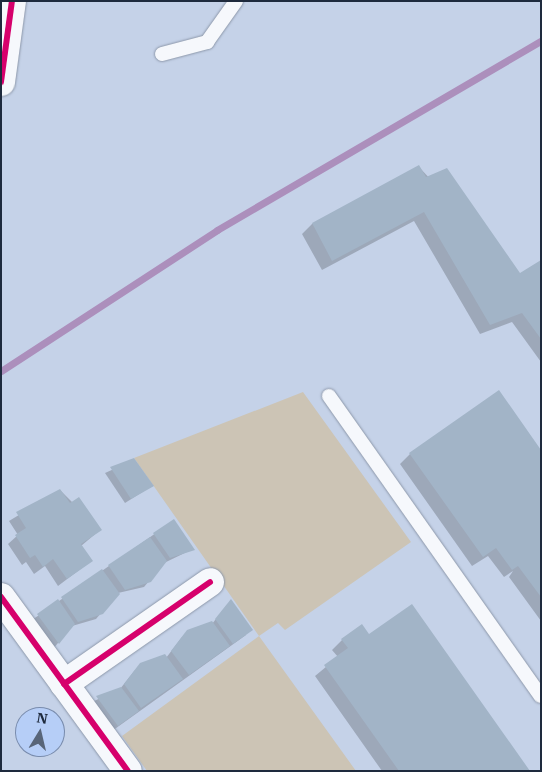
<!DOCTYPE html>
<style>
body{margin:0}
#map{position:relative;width:542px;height:772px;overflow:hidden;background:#c5d2e8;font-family:"IBM Plex Serif",serif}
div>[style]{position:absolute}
.green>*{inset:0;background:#ccc4b5}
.shadow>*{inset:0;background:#0003}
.stream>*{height:7px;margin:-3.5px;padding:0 3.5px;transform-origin:3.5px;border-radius:3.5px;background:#ac8fbc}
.building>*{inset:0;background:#a2b4c7}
.roads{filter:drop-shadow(0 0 1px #8d98aa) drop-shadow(0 0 1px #8d98aa)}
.lane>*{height:14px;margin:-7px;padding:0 7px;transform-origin:7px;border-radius:7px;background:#f6f8fc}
.street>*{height:28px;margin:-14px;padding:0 14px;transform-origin:14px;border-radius:14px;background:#f6f8fc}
.cycleway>*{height:6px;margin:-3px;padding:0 3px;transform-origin:3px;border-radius:3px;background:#d6006c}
span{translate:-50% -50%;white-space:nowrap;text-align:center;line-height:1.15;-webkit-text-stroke:4px #b6cef7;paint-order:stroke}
.frame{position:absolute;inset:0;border:2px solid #1e2a3d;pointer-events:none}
.north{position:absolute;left:15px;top:707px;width:50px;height:50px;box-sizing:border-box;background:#b6cef7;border:1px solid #798cad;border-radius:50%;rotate:9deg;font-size:14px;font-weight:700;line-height:20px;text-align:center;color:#1e2a3d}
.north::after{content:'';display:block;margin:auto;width:18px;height:22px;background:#586579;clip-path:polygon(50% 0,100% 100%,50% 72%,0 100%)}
</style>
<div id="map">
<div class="green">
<div style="clip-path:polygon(303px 392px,411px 542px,285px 630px,278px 623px,259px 636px,356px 771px,147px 771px,122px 736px,259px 636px,134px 458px)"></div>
</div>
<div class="shadow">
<div style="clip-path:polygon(419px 167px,520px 275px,541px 262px,541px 362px,512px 322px,480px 334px,414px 221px,322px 270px,302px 234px,312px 224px)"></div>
<div style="clip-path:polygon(541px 452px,541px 621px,509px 577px,513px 571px,504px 577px,488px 556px,472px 566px,400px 464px,410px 454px)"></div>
<div style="clip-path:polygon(134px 460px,152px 486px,125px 503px,105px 473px)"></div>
<div style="clip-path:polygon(60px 490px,100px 530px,81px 546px,91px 561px,58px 586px,45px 566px,34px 574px,26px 562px,22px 565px,8px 544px,18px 535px,9px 521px)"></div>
<div style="clip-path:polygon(173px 521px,193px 549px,164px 563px,144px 587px,118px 593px,96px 619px,72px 626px,53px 649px,32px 620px)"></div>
<div style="clip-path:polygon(226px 606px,246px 635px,112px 731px,92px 702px,120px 689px,135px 670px,166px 658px,182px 637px,212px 624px)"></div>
<div style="clip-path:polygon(369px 636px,528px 771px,382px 771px,315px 676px,338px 657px,332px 650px,342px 640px)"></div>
</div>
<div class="stream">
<div style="left:1px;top:371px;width:258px;rotate:-33.1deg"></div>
<div style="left:217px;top:230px;width:375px;rotate:-30.3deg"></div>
</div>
<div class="building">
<div style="clip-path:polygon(419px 165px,426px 177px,447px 168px,520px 273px,541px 260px,541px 339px,522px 313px,490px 325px,424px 212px,332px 261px,312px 223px)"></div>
<div style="clip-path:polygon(499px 390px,541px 450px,541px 597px,518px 566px,512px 570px,496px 548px,483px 557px,409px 453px)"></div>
<div style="clip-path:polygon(134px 458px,154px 486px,131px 499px,110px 467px)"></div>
<div style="clip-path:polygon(60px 489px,70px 503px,79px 497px,102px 530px,81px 544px,93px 561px,67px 579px,53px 559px,43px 567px,35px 555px,30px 558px,15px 535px,26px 528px,16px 512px)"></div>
<div style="clip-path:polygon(174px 519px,195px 550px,170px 558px,153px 533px)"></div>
<div style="clip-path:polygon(150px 537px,167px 561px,151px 582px,125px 590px,108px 565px)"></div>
<div style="clip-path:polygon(102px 569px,120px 594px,103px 614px,78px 622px,61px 597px)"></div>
<div style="clip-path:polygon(58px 599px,75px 624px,59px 644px,37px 614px)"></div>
<div style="clip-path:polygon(231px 599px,253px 630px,233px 644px,215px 619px)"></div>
<div style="clip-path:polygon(412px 604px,530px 771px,399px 771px,324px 665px,348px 648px,341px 639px,362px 624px,369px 634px)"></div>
<div style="clip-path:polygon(212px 621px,230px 646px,189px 675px,171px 651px,187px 630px)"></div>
<div style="clip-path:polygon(165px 654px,183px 679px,141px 708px,124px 684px,140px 663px)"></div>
<div style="clip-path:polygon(121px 687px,139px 711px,118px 726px,96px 696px)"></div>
</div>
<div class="roads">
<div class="lane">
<div style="left:162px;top:54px;width:47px;rotate:-14.9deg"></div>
<div style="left:207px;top:42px;width:50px;rotate:-54.7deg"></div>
<div style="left:329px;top:396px;width:367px;rotate:54.8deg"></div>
</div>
<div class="street">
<div style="left:1px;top:82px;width:82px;rotate:-82.3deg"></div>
<div style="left:1px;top:597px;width:215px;rotate:53.9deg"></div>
<div style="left:64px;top:684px;width:178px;rotate:-34.9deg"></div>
</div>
</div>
<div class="cycleway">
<div style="left:1px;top:82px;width:82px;rotate:-82.3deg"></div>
<div style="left:1px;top:597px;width:215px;rotate:53.9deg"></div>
<div style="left:64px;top:684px;width:178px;rotate:-34.9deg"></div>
</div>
<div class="frame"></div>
<div class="north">N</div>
</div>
